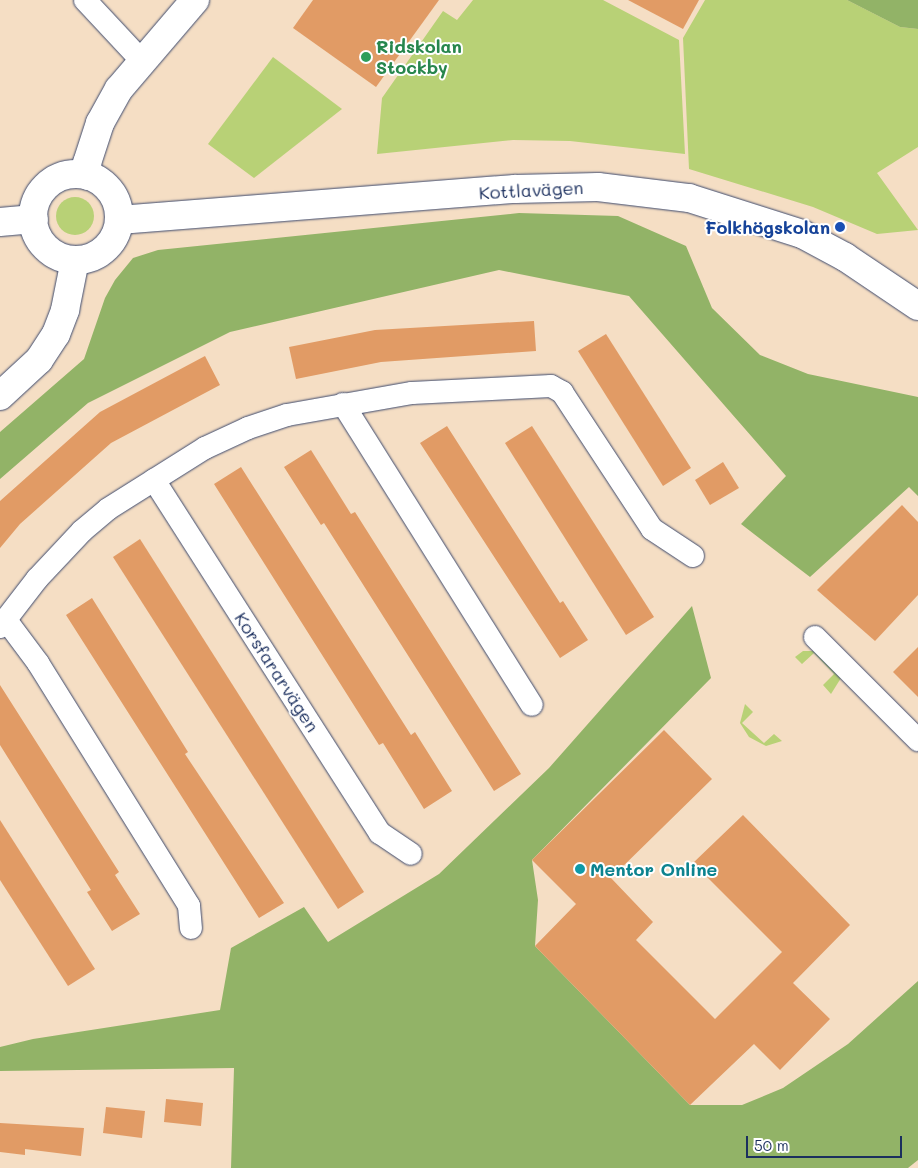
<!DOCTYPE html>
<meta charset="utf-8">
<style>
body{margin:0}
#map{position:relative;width:918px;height:1168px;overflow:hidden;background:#f5dec4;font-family:Mali,sans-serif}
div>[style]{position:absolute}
.green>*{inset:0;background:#b8d176}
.round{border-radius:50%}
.forest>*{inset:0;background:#92b367}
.building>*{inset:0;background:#e19b65}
.roads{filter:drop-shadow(0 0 1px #3c496d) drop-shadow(0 0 1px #3c496d)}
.minor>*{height:22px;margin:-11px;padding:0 11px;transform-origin:11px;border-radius:11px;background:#fff}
.tertiary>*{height:28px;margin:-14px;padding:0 14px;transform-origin:14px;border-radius:14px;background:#fff}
.tertiary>.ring{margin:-14px;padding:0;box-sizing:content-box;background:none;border:28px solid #fff;border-radius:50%}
.dots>*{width:14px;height:14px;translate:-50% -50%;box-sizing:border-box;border:2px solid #fff;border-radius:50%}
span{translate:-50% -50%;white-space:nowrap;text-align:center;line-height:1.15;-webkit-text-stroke:4px #fff;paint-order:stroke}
.leisure-label{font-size:18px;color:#27864d;font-weight:700}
.left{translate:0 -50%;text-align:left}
.street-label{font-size:18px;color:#1b2f5e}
.transit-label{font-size:18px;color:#164399;font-weight:700}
.right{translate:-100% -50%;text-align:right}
.culture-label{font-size:18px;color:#0d838f;font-weight:700}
.scale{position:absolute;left:746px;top:1136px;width:156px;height:22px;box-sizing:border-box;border:2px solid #1b2f5e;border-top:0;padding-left:6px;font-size:15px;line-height:18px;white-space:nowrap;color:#1b2f5e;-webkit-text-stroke:4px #fff;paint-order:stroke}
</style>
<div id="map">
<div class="green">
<div style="clip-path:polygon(473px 0,603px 0,679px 40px,685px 154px,570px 141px,513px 140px,377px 154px,382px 98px,443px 11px,457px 20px)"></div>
<div style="clip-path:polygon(705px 0,847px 0,900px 27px,918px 29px,918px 147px,877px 173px,918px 230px,877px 234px,813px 207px,689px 169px,683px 38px)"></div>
<div style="clip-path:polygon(273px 57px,342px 109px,254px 178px,208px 144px)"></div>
<div class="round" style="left:56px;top:197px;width:38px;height:38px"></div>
<div style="clip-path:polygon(803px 651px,813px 651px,841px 678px,831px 694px,823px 685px,834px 674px,814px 653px,802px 664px,795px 657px)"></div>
<div style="clip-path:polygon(745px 704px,753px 712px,742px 723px,764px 743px,774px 734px,782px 741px,766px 746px,749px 737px,740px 723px)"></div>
</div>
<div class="forest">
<div style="clip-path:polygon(847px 0,918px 0,918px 29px,900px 27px)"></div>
<div style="clip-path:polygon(519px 213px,618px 216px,686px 246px,712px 308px,760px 355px,808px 374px,918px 397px,918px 496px,909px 487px,810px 577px,741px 524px,786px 476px,629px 296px,499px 270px,230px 332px,88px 403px,0 479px,0 432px,84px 359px,105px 298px,115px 280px,133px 258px,158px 250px)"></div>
<div style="clip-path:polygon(692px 606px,711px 678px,532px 860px,538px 900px,535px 946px,690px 1105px,742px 1105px,783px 1088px,848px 1044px,918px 981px,918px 1160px,908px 1168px,231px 1168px,234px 1068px,0 1071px,0 1047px,33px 1039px,220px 1010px,231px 948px,304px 907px,328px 942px,439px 874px,549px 768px)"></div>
</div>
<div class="building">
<div style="clip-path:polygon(313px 0,439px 0,376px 87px,293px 28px)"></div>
<div style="clip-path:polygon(628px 0,699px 0,683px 29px)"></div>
<div style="clip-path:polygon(534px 321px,536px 351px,381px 362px,296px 379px,289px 347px,375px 330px)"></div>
<div style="clip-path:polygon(606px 334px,691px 468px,663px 486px,578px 351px)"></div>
<div style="clip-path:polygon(205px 356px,220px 385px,111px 443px,20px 524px,0 548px,0 501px,100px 412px)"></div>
<div style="clip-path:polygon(447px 426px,560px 603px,563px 601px,588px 640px,560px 658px,420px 443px)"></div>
<div style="clip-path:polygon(532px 426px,654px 617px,626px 635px,505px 443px)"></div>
<div style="clip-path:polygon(311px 450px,351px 514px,355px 512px,521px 774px,494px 791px,324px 523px,321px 525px,284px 467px)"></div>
<div style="clip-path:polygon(723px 462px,739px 488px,710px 505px,695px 480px)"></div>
<div style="clip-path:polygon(241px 467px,411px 735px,415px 732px,452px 791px,424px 809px,383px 743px,379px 745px,214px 484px)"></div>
<div style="clip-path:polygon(902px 505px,918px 522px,918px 595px,875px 641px,817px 590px)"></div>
<div style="clip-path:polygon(140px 539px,364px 892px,338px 909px,113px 557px)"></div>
<div style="clip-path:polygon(92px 598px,188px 752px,185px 754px,284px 903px,259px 918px,66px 615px)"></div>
<div style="clip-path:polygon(918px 647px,918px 697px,893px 672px)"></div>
<div style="clip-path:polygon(0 685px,119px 872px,115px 875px,140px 914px,112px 931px,87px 892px,91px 890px,0 745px)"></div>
<div style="clip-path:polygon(664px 730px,712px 779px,611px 878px,653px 922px,636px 940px,715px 1019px,782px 952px,693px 863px,743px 815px,850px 925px,793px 983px,830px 1019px,780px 1070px,754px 1044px,690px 1105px,535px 946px,576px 904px,532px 860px)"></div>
<div style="clip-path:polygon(0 820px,95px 969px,68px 986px,0 880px)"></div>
<div style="clip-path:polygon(166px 1099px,203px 1103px,201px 1126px,164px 1122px)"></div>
<div style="clip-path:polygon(106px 1107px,145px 1111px,142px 1138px,103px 1133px)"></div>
<div style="clip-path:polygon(0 1123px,84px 1128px,81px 1156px,25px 1149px,25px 1155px,0 1152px)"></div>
</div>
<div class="roads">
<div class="minor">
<div style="left:85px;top:0;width:82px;rotate:47deg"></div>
<div style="left:343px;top:404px;width:355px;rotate:57.9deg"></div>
<div style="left:154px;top:480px;width:419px;rotate:57.4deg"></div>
<div style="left:380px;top:833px;width:37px;rotate:34deg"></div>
<div style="left:6px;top:620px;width:54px;rotate:53.3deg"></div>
<div style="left:38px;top:663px;width:286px;rotate:58.1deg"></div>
<div style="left:189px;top:906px;width:22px;rotate:85deg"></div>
<div style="left:0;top:627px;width:61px;rotate:-52.4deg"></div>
<div style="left:37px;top:579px;width:66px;rotate:-46.8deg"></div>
<div style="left:82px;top:531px;width:34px;rotate:-40deg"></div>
<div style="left:108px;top:509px;width:115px;rotate:-32.2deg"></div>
<div style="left:205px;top:448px;width:47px;rotate:-24.9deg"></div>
<div style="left:248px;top:428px;width:41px;rotate:-18.4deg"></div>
<div style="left:287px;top:415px;width:127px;rotate:-10deg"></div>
<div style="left:412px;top:393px;width:139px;rotate:-2.9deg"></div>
<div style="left:551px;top:386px;width:13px;rotate:29deg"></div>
<div style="left:562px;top:392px;width:164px;rotate:56.7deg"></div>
<div style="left:652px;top:529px;width:49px;rotate:33.4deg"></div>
<div style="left:815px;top:637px;width:146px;rotate:45deg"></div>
</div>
<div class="tertiary">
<div class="ring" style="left:33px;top:174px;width:58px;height:58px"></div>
<div style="left:88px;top:176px;width:13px;rotate:-94deg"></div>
<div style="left:87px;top:163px;width:42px;rotate:-72deg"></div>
<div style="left:100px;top:123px;width:39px;rotate:-61deg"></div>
<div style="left:119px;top:89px;width:117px;rotate:-49.5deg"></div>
<div style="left:119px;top:220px;width:397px;rotate:-4.5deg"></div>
<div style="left:515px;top:189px;width:83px;rotate:-1.4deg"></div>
<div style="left:598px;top:187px;width:92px;rotate:6.9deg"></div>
<div style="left:689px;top:198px;width:119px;rotate:17.7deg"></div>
<div style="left:802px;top:234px;width:49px;rotate:28.1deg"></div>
<div style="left:845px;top:257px;width:88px;rotate:33.9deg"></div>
<div style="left:0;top:222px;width:34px;rotate:-5deg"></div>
<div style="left:0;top:396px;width:53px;rotate:-42.7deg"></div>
<div style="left:39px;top:360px;width:31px;rotate:-57deg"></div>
<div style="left:56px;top:334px;width:26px;rotate:-69deg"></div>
<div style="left:65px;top:310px;width:51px;rotate:-78.7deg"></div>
</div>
</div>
<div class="dots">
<div style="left:366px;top:57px;background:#2e9e5b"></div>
<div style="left:840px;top:227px;background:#1a4fb4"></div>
<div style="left:580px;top:869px;background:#0f9aa8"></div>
</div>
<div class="leisure-label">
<span class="left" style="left:376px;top:57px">Ridskolan<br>Stockby</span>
</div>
<div class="street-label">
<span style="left:531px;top:190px;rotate:-3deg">Kottlavägen</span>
<span style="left:277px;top:672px;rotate:57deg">Korsfararvägen</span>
</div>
<div class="transit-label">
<span class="right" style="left:830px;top:227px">Folkhögskolan</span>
</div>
<div class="culture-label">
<span class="left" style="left:590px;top:869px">Mentor Online</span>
</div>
<div class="scale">50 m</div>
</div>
